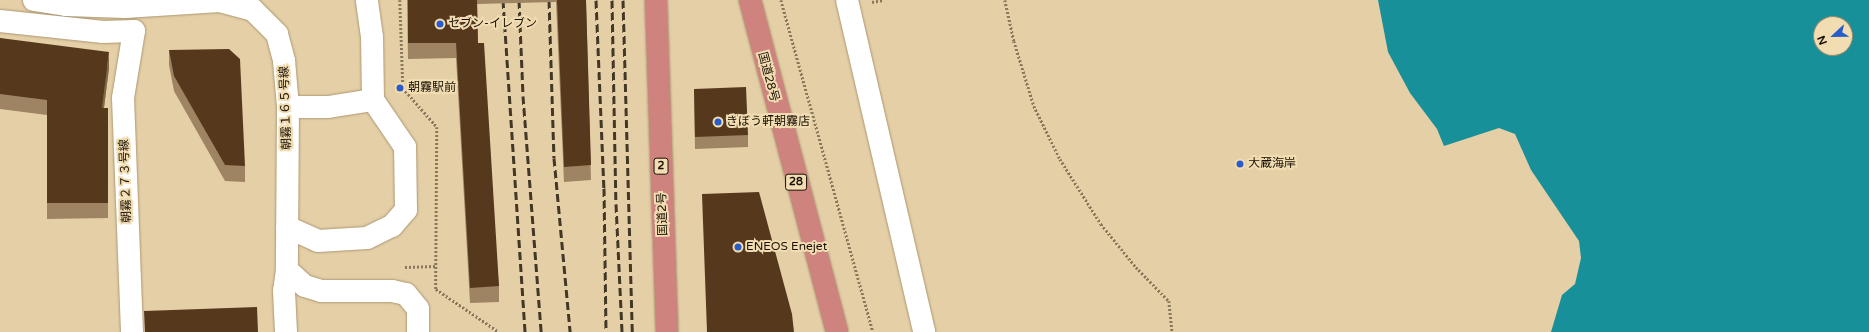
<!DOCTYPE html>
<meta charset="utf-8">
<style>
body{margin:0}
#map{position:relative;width:1869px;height:332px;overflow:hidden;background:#e5cfa7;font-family:"Varela Round","Noto Sans JP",sans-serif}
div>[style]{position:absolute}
.water>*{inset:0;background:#179099}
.path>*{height:2.5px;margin-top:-1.25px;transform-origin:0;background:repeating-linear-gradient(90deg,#87785c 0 2px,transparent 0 4px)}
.roads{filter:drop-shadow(0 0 1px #ac9871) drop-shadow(0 0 1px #ac9871)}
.minor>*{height:22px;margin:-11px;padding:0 11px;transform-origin:11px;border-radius:11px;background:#fff}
.highway>*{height:22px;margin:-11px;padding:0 11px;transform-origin:11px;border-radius:11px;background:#ce837f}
.rail>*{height:3px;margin-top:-1.5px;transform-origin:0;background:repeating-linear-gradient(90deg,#433826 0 8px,transparent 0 12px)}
.wall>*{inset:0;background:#9e8462}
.shaded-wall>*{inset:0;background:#816646}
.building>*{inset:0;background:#56391d}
.dots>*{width:11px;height:11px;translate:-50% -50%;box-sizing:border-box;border:2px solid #f2ddb3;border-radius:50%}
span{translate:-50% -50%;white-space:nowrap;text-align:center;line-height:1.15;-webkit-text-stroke:4px #f2ddb3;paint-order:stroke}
.shield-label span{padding:1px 3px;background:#f2ddb3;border:1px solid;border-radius:3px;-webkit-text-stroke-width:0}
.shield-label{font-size:11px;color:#181003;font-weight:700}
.poi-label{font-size:12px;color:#181003}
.left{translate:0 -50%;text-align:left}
.street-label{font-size:12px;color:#181003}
.north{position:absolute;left:1813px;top:16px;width:40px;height:40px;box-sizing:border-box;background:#f2ddb3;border:1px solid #9b8b6d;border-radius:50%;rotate:248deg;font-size:11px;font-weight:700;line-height:16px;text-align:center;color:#181003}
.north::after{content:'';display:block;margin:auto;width:14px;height:18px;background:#295cca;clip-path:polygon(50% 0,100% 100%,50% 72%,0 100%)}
</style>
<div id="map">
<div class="water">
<div style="clip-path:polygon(evenodd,1378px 0,1869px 0,1869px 332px,1551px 332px,1562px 295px,1575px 284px,1581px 258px,1579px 241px,1531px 170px,1515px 134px,1499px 128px,1444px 146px,1437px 129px,1410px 93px,1388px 52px,1378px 0,1821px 24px,1845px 24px,1845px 48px,1821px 48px,1821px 24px)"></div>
</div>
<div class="path">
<div style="left:400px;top:0;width:88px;rotate:88deg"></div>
<div style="left:403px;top:88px;width:52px;rotate:48.9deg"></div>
<div style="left:437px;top:127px;width:162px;rotate:90.4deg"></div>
<div style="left:436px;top:289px;width:76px;rotate:34.3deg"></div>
<div style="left:781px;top:0;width:345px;rotate:74.5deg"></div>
<div style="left:1005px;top:0;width:42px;rotate:77.6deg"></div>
<div style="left:1014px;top:41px;width:68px;rotate:72.9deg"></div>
<div style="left:1034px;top:106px;width:59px;rotate:63.9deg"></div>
<div style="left:1060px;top:159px;width:77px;rotate:57.8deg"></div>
<div style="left:1101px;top:224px;width:55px;rotate:50.9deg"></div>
<div style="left:1136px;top:267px;width:47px;rotate:45.9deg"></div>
<div style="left:1169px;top:301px;width:31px;rotate:84deg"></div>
<div style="left:872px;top:2px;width:11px;rotate:-10deg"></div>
<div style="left:405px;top:267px;width:31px;rotate:-2deg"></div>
</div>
<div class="roads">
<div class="minor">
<div style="left:34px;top:0;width:32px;rotate:9deg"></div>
<div style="left:66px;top:5px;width:59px;rotate:1.9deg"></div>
<div style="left:125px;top:7px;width:95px;rotate:-3.6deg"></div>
<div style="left:220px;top:1px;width:34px;rotate:15deg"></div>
<div style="left:253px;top:10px;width:34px;rotate:45deg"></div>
<div style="left:277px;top:34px;width:28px;rotate:75deg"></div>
<div style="left:284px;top:61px;width:46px;rotate:85deg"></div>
<div style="left:288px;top:107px;width:163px;rotate:90.4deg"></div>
<div style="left:287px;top:270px;width:21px;rotate:98deg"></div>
<div style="left:284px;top:291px;width:41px;rotate:87.2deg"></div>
<div style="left:847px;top:0;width:341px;rotate:76.9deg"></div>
<div style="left:0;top:21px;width:104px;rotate:6.1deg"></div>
<div style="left:103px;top:32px;width:31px;rotate:-2deg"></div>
<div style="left:288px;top:107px;width:40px"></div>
<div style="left:328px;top:107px;width:46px;rotate:-8.8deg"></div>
<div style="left:287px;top:227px;width:34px;rotate:24deg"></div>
<div style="left:318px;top:241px;width:49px;rotate:-3.5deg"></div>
<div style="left:367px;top:238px;width:28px;rotate:-26deg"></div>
<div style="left:392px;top:226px;width:21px;rotate:-49deg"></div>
<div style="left:406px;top:210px;width:63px;rotate:-90.9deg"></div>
<div style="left:405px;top:147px;width:57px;rotate:-124.2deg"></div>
<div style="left:373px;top:100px;width:63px;rotate:-90.9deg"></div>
<div style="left:372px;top:37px;width:37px;rotate:-98deg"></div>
<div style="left:287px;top:270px;width:24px;rotate:42deg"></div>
<div style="left:305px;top:286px;width:17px;rotate:17deg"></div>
<div style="left:321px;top:291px;width:71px"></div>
<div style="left:392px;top:291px;width:14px;rotate:12deg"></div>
<div style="left:406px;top:294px;width:19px;rotate:51deg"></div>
<div style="left:418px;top:309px;width:23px;rotate:90deg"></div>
<div style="left:132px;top:332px;width:234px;rotate:-92.2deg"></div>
<div style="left:123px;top:98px;width:68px;rotate:-80.7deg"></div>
</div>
<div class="highway">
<div style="left:656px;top:0;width:332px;rotate:88.1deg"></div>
<div style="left:750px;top:0;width:343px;rotate:75.3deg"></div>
</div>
</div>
<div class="rail">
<div style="left:503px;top:0;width:333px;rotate:86.2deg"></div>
<div style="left:519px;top:0;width:96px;rotate:87.6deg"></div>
<div style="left:523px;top:96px;width:237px;rotate:85.6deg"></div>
<div style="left:549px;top:0;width:158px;rotate:88.2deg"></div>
<div style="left:554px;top:158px;width:175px;rotate:84.7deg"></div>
<div style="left:596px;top:0;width:188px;rotate:87.6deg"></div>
<div style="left:604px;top:188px;width:144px;rotate:89.2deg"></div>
<div style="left:612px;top:0;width:204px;rotate:88.9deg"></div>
<div style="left:616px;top:204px;width:128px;rotate:87.3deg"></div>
<div style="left:623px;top:0;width:332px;rotate:88.4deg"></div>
</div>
<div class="wall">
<div style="clip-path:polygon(407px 0,586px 0,591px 180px,564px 182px,556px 2px,477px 4px,478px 43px,499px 286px,499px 302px,470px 303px,456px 58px,408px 59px)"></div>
<div style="clip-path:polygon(0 38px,109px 68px,104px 108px,108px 108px,108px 218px,47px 219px,47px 115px,0 109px)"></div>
<div style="clip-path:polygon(169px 50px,245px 166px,245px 182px,225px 181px,174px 91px,169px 65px)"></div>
<div style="clip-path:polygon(694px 89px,748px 135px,748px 147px,695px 149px)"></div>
</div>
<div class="shaded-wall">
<div style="clip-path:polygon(109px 52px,109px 68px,102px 123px,102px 108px)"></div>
</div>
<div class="building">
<div style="clip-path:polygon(408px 0,477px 0,478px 43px,484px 43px,499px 286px,470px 288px,456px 43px,408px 43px)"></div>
<div style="clip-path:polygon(557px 0,586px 0,591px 165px,564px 167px)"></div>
<div style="clip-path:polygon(0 38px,109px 52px,102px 108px,108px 108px,108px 203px,47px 203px,47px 100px,0 94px)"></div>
<div style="clip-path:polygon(229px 49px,240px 59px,245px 166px,225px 165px,174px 76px,169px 50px)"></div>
<div style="clip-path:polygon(746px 87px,748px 135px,695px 137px,694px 89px)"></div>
<div style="clip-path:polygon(759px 192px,792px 314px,794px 332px,707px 332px,702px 194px)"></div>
<div style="clip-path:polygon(257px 307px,258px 332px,145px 332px,144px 311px)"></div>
</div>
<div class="dots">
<div style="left:440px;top:24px;background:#295cca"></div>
<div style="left:400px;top:88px;background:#295cca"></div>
<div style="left:718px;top:122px;background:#295cca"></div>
<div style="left:1240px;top:164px;background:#295cca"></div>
<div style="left:738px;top:247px;background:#295cca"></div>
</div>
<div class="shield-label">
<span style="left:661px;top:166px">2</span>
<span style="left:796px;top:182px">28</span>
</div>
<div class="poi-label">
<span class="left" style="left:448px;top:24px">セブン-イレブン</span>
<span class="left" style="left:408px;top:88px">朝霧駅前</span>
<span class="left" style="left:726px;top:122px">きぼう軒朝霧店</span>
<span class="left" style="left:1248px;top:164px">大蔵海岸</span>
<span class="left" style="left:746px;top:247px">ENEOS Enejet</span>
</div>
<div class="street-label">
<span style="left:768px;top:77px;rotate:75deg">国道28号</span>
<span style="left:286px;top:108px;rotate:-92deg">朝霧１６５号線</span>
<span style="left:126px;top:181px;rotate:-92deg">朝霧２７３号線</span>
<span style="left:663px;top:214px;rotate:-92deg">国道2号</span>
</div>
<div class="north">N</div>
</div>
